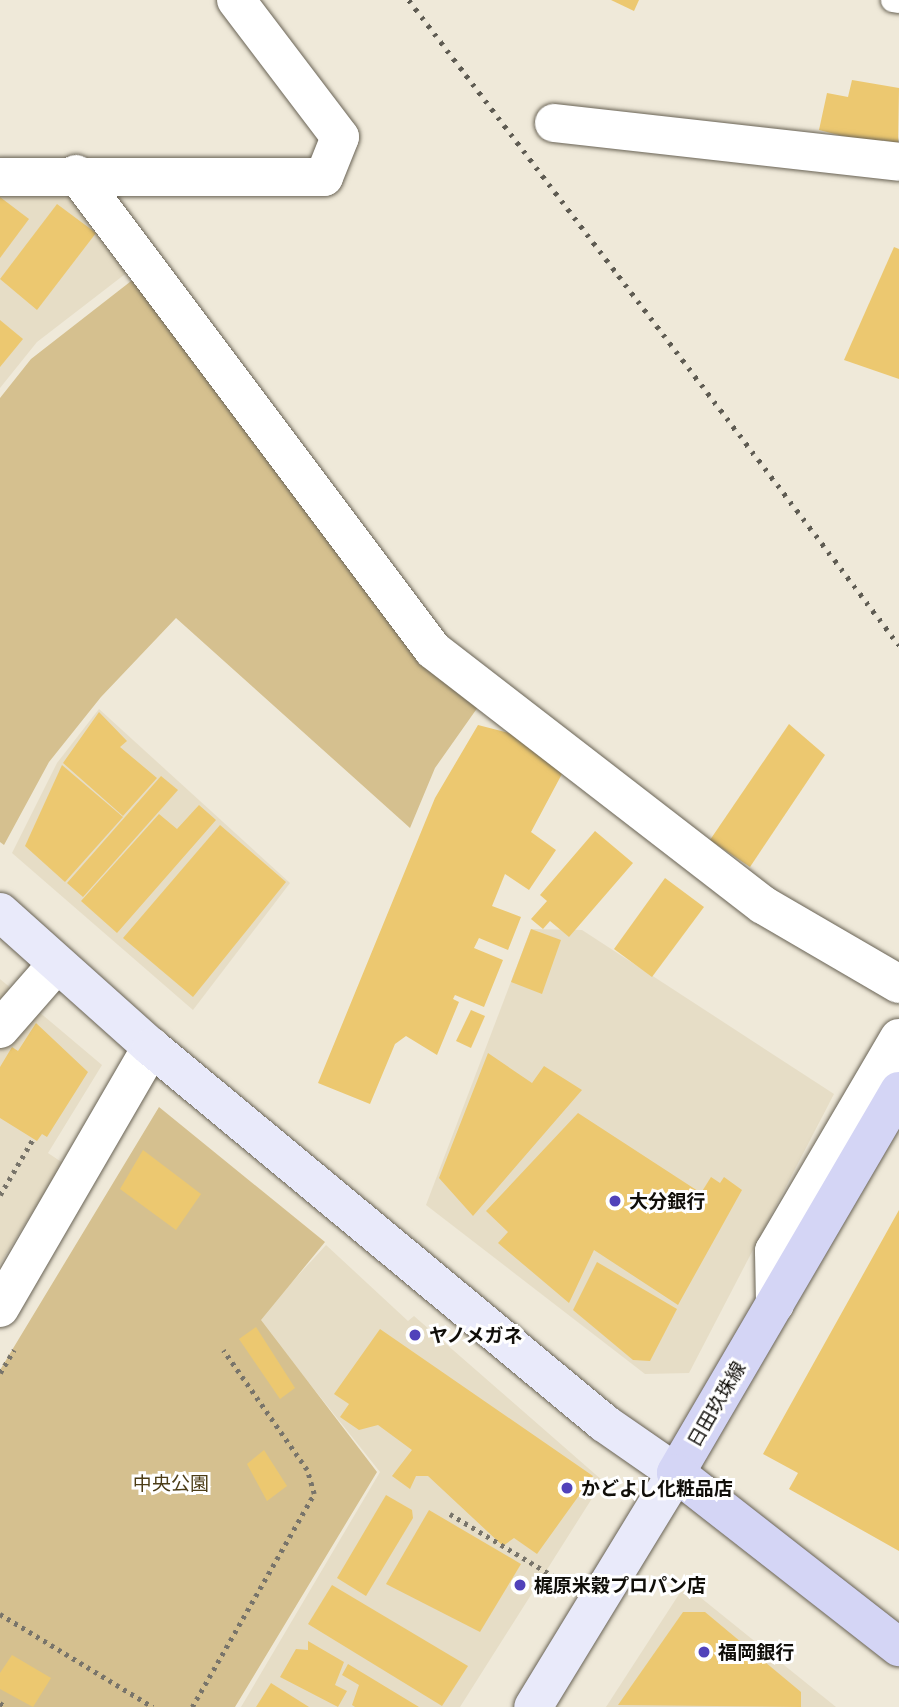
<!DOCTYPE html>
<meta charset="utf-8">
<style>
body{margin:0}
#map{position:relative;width:899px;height:1707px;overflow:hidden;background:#efe9d9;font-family:"Exo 2","Noto Sans JP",sans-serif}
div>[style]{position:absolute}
.built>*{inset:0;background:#e6ddc6}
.green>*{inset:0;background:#d5c08f}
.building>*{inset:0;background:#ecc870}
.path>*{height:4.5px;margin-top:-2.25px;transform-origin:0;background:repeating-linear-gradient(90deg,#78746a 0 3.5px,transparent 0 8.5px)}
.roads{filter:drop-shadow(0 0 2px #696355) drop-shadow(0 0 2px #696355)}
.lane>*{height:24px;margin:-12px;padding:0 12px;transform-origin:12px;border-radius:12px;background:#fff}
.street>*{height:38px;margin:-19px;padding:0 19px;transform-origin:19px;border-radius:19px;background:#fff}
.secondary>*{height:38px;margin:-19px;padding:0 19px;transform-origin:19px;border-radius:19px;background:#e9eafa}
.primary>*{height:38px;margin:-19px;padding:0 19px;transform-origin:19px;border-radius:19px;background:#d4d5f5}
.rail>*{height:5px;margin-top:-2.5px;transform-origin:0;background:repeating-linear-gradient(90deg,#5e5b52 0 3.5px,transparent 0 10.5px)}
.dots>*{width:19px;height:19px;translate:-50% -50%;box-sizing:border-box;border:4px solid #fff;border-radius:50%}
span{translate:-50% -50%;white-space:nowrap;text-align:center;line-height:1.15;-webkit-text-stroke:6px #fff;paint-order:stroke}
.poi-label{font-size:19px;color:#100e09;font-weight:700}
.left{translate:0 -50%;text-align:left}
.street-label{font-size:19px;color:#100e09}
.park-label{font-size:19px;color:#4c3d17}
</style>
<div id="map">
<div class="built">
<div style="clip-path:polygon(0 185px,67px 187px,133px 268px,37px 342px,0 388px)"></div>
<div style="clip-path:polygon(99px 709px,290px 883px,193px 1010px,12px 853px,57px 763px)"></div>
<div style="clip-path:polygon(531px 929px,582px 930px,834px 1094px,689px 1373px,645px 1374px,426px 1205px)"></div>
<div style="clip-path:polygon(0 979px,102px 1065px,48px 1153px,63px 1163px,0 1264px)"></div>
<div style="clip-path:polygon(326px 1245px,408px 1321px,414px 1316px,603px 1481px,460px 1707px,241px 1707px,380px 1472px,258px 1319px)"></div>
<div style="clip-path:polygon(685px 1585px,836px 1707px,606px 1707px)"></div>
</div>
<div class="green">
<div style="clip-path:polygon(135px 278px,478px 707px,435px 768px,410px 828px,176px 618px,101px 697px,49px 762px,4px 845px,0 842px,0 398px,31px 359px)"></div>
<div style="clip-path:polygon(159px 1107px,325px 1242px,261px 1320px,377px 1472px,235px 1707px,0 1707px,0 1370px)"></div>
</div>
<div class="building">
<div style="clip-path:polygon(611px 0,639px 0,634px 11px)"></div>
<div style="clip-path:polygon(852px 80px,899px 88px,898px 144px,883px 140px,882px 146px,819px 130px,827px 93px,848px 97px)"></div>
<div style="clip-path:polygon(0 197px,29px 219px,0 258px)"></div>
<div style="clip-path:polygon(57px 204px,96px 233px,37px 310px,0 279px)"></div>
<div style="clip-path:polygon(894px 247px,899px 249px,899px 379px,844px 360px)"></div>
<div style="clip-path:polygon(0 320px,23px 339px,0 367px)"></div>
<div style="clip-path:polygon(99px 712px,127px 741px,120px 747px,157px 778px,123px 816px,63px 763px)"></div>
<div style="clip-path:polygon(789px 724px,825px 755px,750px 867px,710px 840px)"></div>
<div style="clip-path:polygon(478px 725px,528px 738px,563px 772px,531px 832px,556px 850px,529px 890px,505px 874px,492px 906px,521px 917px,508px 950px,479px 938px,474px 948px,503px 960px,484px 1007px,455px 995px,453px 999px,459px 1002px,437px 1055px,406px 1036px,395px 1044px,370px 1104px,318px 1083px,435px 798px)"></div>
<div style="clip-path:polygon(62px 765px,123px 817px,65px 882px,25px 846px)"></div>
<div style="clip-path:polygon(161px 776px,178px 790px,83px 897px,67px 883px)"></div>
<div style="clip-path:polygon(199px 805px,216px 820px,117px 933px,81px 901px,159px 814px,177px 829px)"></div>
<div style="clip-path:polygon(220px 825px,286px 882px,193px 997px,123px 938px)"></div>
<div style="clip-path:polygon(595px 831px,633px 863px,569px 937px,550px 921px,543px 929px,531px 919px,547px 901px,540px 895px)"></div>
<div style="clip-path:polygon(665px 878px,704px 907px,652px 977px,614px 949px)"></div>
<div style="clip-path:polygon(531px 929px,561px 940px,542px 994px,511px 982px)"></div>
<div style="clip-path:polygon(471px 1010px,485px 1016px,471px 1048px,456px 1041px)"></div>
<div style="clip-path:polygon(36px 1023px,88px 1072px,47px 1137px,42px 1134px,37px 1141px,0 1118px,0 1067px,12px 1047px,18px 1051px)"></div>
<div style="clip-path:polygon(488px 1053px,532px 1083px,544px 1066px,582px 1090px,473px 1216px,439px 1178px)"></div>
<div style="clip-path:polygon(578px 1113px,701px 1193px,711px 1177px,720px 1183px,724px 1177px,742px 1190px,678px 1305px,594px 1250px,569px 1303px,498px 1243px,508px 1232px,486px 1211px)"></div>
<div style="clip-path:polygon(143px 1150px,201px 1194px,176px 1230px,120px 1189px)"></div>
<div style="clip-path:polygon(899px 1210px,899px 1551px,789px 1489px,798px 1473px,763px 1454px)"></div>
<div style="clip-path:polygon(597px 1262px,677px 1309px,650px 1361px,633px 1360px,573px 1310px)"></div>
<div style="clip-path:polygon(256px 1327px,295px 1388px,280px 1399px,239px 1339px)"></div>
<div style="clip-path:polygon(380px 1329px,593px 1476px,537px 1554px,514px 1538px,503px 1546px,428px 1476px,416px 1476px,410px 1489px,392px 1476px,412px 1450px,378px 1425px,359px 1430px,340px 1417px,349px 1404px,334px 1394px)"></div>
<div style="clip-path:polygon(264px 1450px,287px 1486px,267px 1501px,247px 1464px)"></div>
<div style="clip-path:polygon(386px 1495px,412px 1510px,413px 1518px,366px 1596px,337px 1578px)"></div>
<div style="clip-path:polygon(429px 1510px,521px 1564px,480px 1632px,386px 1584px)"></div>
<div style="clip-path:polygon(332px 1585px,468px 1666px,442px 1706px,308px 1624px)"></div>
<div style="clip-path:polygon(683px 1612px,705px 1612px,801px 1692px,801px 1707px,618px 1705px)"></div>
<div style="clip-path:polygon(308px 1641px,344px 1662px,335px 1685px,347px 1691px,338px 1707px,280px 1677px,296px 1649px,308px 1650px)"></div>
<div style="clip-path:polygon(12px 1655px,51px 1678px,33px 1707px,0 1689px,0 1673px)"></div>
<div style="clip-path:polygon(348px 1664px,419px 1707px,355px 1707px,352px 1705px,359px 1685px,342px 1675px)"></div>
<div style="clip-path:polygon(271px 1683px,309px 1707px,256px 1707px)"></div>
</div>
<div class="path">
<div style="left:0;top:1195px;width:65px;rotate:-59.5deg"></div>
<div style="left:0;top:1373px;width:27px;rotate:-59deg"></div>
<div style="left:450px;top:1514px;width:126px;rotate:31deg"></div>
<div style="left:0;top:1614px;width:179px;rotate:31.3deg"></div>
<div style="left:0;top:1703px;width:7px;rotate:34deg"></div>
<div style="left:192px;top:1707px;width:245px;rotate:-60.2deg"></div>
<div style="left:314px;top:1494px;width:25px;rotate:-106deg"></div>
<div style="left:307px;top:1470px;width:146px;rotate:-125deg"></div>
</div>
<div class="roads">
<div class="lane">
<div style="left:893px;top:0;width:6px;rotate:9deg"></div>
</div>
<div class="street">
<div style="left:554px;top:123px;width:347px;rotate:6.4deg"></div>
<div style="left:76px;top:174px;width:595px;rotate:53.13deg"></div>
<div style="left:433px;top:650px;width:417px;rotate:37.7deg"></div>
<div style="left:763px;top:905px;width:157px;rotate:30.2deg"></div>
<div style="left:0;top:177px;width:324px"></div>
<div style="left:324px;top:177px;width:43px;rotate:-68.2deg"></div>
<div style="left:340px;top:137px;width:172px;rotate:-127.2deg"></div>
<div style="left:0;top:1029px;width:86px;rotate:-48.8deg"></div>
<div style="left:775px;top:1304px;width:53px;rotate:-91.1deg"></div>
<div style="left:774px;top:1251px;width:247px;rotate:-59.6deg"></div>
<div style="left:0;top:1308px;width:302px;rotate:-59.9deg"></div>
</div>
<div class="secondary">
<div style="left:0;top:912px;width:203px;rotate:41.8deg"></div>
<div style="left:151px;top:1047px;width:589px;rotate:39.69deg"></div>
<div style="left:604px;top:1423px;width:88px;rotate:34.8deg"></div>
<div style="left:676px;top:1473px;width:274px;rotate:121.4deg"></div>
</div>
<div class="primary">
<div style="left:899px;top:1091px;width:442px;rotate:120.3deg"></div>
<div style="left:676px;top:1473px;width:283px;rotate:38deg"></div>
</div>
</div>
<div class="rail">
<div style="left:409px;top:0;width:810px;rotate:52.78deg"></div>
</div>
<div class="dots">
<div style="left:615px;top:1201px;background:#5142ba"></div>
<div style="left:415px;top:1335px;background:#5142ba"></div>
<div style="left:567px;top:1488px;background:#5142ba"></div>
<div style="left:520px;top:1585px;background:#5142ba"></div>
<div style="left:704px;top:1652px;background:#5142ba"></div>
</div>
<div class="poi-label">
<span class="left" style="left:629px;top:1201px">大分銀行</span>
<span class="left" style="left:429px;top:1335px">ヤノメガネ</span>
<span class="left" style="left:581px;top:1488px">かどよし化粧品店</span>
<span class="left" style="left:534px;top:1585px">梶原米穀プロパン店</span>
<span class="left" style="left:718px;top:1652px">福岡銀行</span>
</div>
<div class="street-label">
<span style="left:716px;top:1404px;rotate:-60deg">日田玖珠線</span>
</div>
<div class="park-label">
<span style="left:171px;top:1483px">中央公園</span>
</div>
</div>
